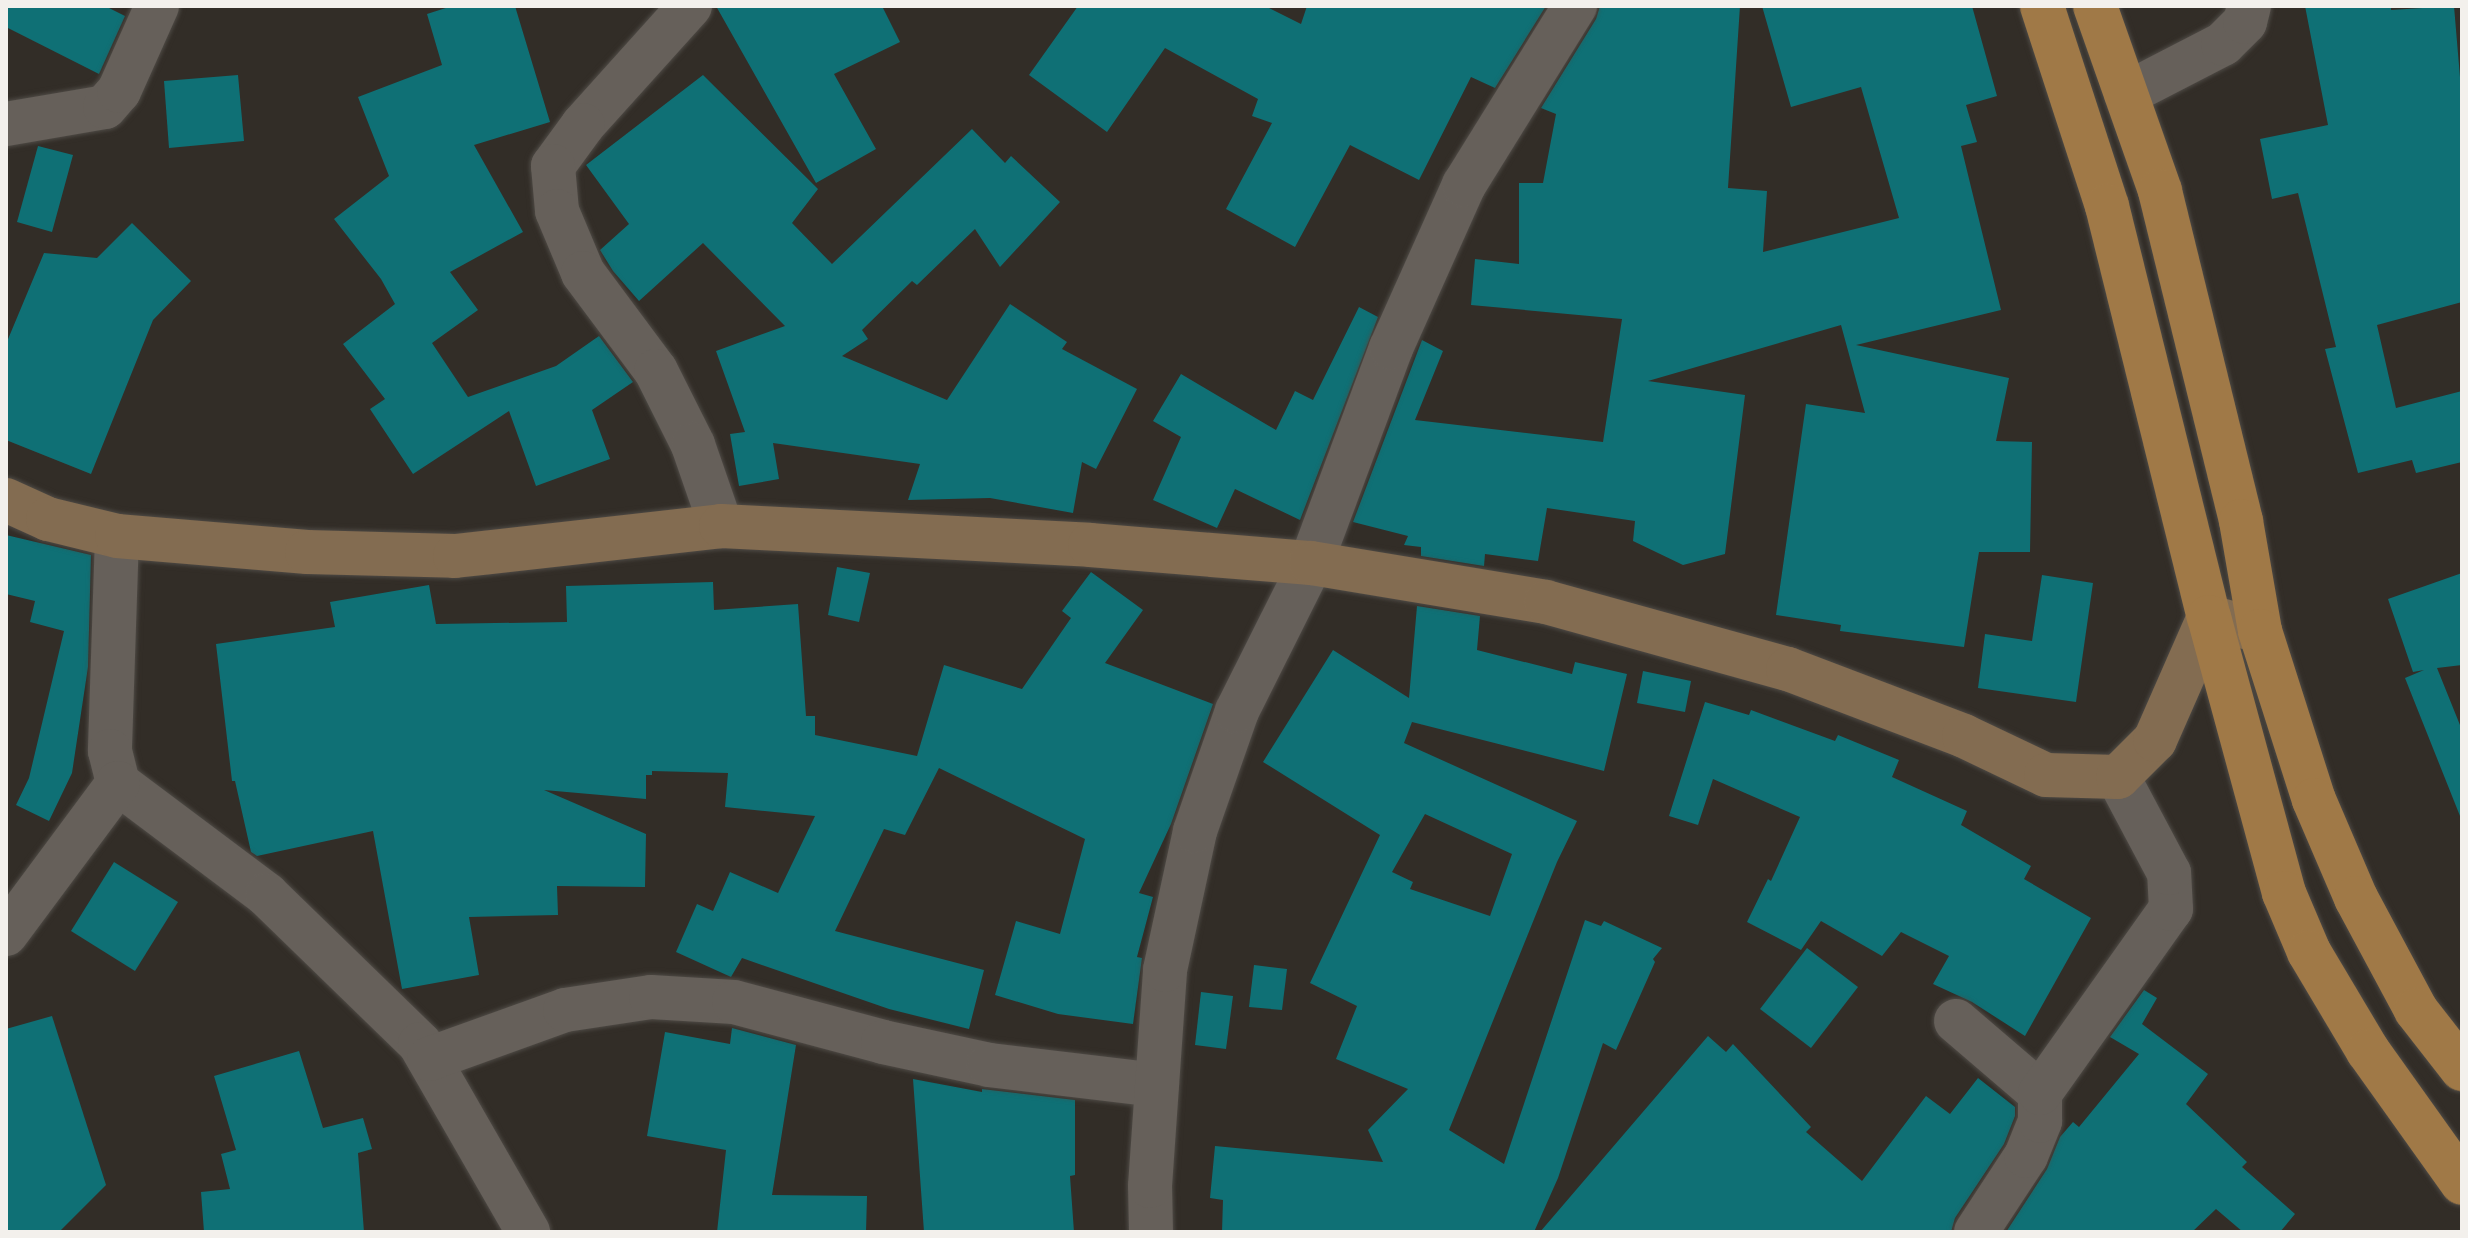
<!DOCTYPE html>
<style>
body{margin:0}
#map{position:relative;width:2468px;height:1238px;overflow:hidden;background:#322d27;font-family:Overpass,sans-serif}
div>[style]{position:absolute}
.building>*{inset:0;background:#0f7075}
.roads{filter:drop-shadow(0 0 2px #4e4a45) drop-shadow(0 0 2px #4e4a45)}
.street>*{height:44px;margin:-22px;padding:0 22px;transform-origin:22px;border-radius:22px;background:#66605a}
.secondary>*{height:44px;margin:-22px;padding:0 22px;transform-origin:22px;border-radius:22px;background:#836c51}
.primary>*{height:44px;margin:-22px;padding:0 22px;transform-origin:22px;border-radius:22px;background:#a07947}
span{translate:-50% -50%;white-space:nowrap;text-align:center;line-height:1.15;-webkit-text-stroke:8px #181613;paint-order:stroke}
.frame{position:absolute;inset:0;border:8px solid #f3f0ec;pointer-events:none}
</style>
<div id="map">
<div class="building">
<div style="clip-path:polygon(6px 6px,105px 6px,125px 16px,99px 74px,6px 27px)"></div>
<div style="clip-path:polygon(452px 6px,515px 6px,550px 122px,474px 145px,523px 232px,450px 272px,478px 310px,432px 343px,468px 397px,556px 366px,599px 336px,633px 382px,592px 410px,610px 459px,536px 486px,509px 411px,413px 474px,370px 409px,385px 399px,343px 344px,395px 304px,381px 279px,334px 219px,389px 176px,358px 97px,442px 65px,427px 14px)"></div>
<div style="clip-path:polygon(716px 6px,882px 6px,900px 42px,834px 74px,876px 149px,816px 183px)"></div>
<div style="clip-path:polygon(1078px 6px,1265px 6px,1301px 24px,1307px 6px,1546px 6px,1495px 88px,1471px 77px,1419px 180px,1350px 145px,1295px 247px,1226px 209px,1272px 123px,1252px 116px,1258px 99px,1165px 48px,1107px 132px,1029px 75px)"></div>
<div style="clip-path:polygon(1600px 6px,1740px 6px,1728px 188px,1767px 191px,1763px 252px,1899px 218px,1861px 87px,1791px 107px,1762px 6px,1972px 6px,1997px 96px,1966px 105px,1977px 142px,1961px 146px,2001px 310px,1856px 345px,2009px 378px,1996px 441px,2032px 442px,2030px 552px,1979px 552px,1964px 647px,1840px 631px,1841px 625px,1776px 615px,1806px 404px,1865px 413px,1841px 325px,1648px 381px,1745px 395px,1725px 554px,1683px 565px,1633px 541px,1635px 521px,1547px 508px,1538px 561px,1485px 554px,1484px 566px,1421px 556px,1421px 547px,1404px 545px,1408px 536px,1353px 522px,1422px 340px,1443px 351px,1415px 420px,1603px 442px,1622px 319px,1471px 305px,1475px 259px,1519px 264px,1519px 183px,1543px 183px,1556px 114px,1541px 108px,1596px 19px)"></div>
<div style="clip-path:polygon(2305px 6px,2391px 6px,2391px 10px,2454px 6px,2462px 101px,2462px 302px,2377px 325px,2396px 408px,2462px 391px,2462px 462px,2416px 473px,2412px 460px,2358px 473px,2325px 349px,2336px 347px,2298px 193px,2272px 199px,2260px 139px,2328px 125px)"></div>
<div style="clip-path:polygon(238px 75px,244px 141px,169px 148px,164px 81px)"></div>
<div style="clip-path:polygon(703px 75px,818px 189px,792px 223px,832px 264px,972px 129px,1005px 163px,1011px 156px,1060px 202px,1000px 267px,975px 229px,917px 285px,912px 281px,862px 330px,868px 339px,842px 356px,947px 400px,1010px 304px,1067px 342px,1062px 349px,1137px 389px,1096px 469px,1082px 462px,1073px 513px,990px 498px,908px 500px,920px 464px,773px 443px,779px 479px,739px 486px,730px 434px,745px 432px,716px 351px,785px 326px,703px 243px,639px 301px,613px 271px,600px 250px,629px 224px,586px 165px)"></div>
<div style="clip-path:polygon(38px 146px,73px 155px,52px 232px,17px 222px)"></div>
<div style="clip-path:polygon(132px 223px,191px 281px,153px 320px,91px 474px,6px 440px,6px 344px,44px 253px,97px 258px)"></div>
<div style="clip-path:polygon(1359px 307px,1378px 317px,1300px 520px,1235px 489px,1217px 528px,1153px 500px,1181px 437px,1153px 421px,1181px 374px,1276px 430px,1295px 391px,1313px 400px)"></div>
<div style="clip-path:polygon(6px 535px,91px 555px,88px 667px,72px 773px,49px 821px,16px 805px,29px 778px,64px 631px,30px 622px,35px 601px,6px 594px)"></div>
<div style="clip-path:polygon(837px 567px,870px 573px,859px 622px,828px 615px)"></div>
<div style="clip-path:polygon(1091px 572px,1143px 610px,1105px 663px,1213px 704px,1171px 824px,1139px 893px,1153px 897px,1137px 957px,1142px 958px,1133px 1024px,1058px 1014px,995px 995px,1016px 921px,1060px 934px,1085px 839px,939px 768px,905px 835px,884px 829px,835px 931px,984px 970px,969px 1029px,889px 1009px,742px 958px,731px 977px,676px 952px,697px 904px,713px 911px,730px 872px,778px 893px,815px 816px,725px 807px,728px 773px,652px 771px,652px 775px,646px 775px,646px 799px,544px 790px,646px 834px,645px 887px,557px 886px,558px 915px,469px 917px,479px 975px,402px 989px,373px 831px,257px 856px,251px 852px,235px 781px,232px 781px,216px 644px,335px 627px,330px 602px,429px 585px,436px 624px,567px 622px,566px 586px,713px 582px,714px 610px,798px 604px,806px 716px,815px 716px,815px 735px,917px 756px,944px 665px,1022px 689px,1071px 618px,1062px 611px)"></div>
<div style="clip-path:polygon(2462px 573px,2462px 665px,2437px 668px,2462px 730px,2460px 816px,2405px 678px,2424px 670px,2413px 672px,2388px 599px)"></div>
<div style="clip-path:polygon(2042px 575px,2093px 583px,2076px 702px,1978px 688px,1985px 634px,2032px 641px)"></div>
<div style="clip-path:polygon(evenodd,1417px 606px,1480px 616px,1477px 650px,1572px 674px,1575px 662px,1627px 674px,1604px 771px,1412px 722px,1404px 743px,1577px 821px,1557px 862px,1449px 1130px,1504px 1164px,1585px 920px,1601px 926px,1604px 921px,1662px 948px,1653px 959px,1655px 962px,1616px 1050px,1603px 1043px,1558px 1178px,1534px 1232px,1222px 1232px,1223px 1200px,1210px 1198px,1215px 1146px,1383px 1162px,1368px 1130px,1408px 1089px,1336px 1059px,1357px 1006px,1310px 983px,1380px 835px,1263px 762px,1333px 650px,1409px 698px,1417px 606px,1425px 814px,1512px 854px,1490px 916px,1410px 889px,1413px 882px,1392px 872px,1425px 814px)"></div>
<div style="clip-path:polygon(1643px 671px,1691px 681px,1685px 712px,1637px 703px)"></div>
<div style="clip-path:polygon(1705px 702px,1749px 715px,1751px 710px,1835px 741px,1838px 735px,1899px 760px,1892px 777px,1967px 811px,1961px 825px,2031px 866px,2024px 879px,2091px 918px,2025px 1036px,1972px 1002px,1933px 984px,1949px 956px,1901px 932px,1882px 956px,1821px 921px,1801px 950px,1747px 922px,1768px 879px,1771px 881px,1800px 817px,1713px 779px,1698px 825px,1669px 816px)"></div>
<div style="clip-path:polygon(114px 862px,178px 902px,135px 971px,71px 931px)"></div>
<div style="clip-path:polygon(1807px 948px,1858px 987px,1811px 1048px,1760px 1009px)"></div>
<div style="clip-path:polygon(1254px 965px,1287px 969px,1282px 1010px,1249px 1007px)"></div>
<div style="clip-path:polygon(2144px 990px,2157px 998px,2142px 1024px,2208px 1074px,2186px 1104px,2247px 1162px,2242px 1167px,2295px 1214px,2280px 1232px,2243px 1232px,2216px 1209px,2192px 1232px,2006px 1232px,2047px 1169px,2060px 1137px,2073px 1122px,2079px 1127px,2139px 1054px,2110px 1037px)"></div>
<div style="clip-path:polygon(1201px 992px,1233px 996px,1226px 1049px,1195px 1045px)"></div>
<div style="clip-path:polygon(52px 1016px,106px 1185px,59px 1232px,6px 1232px,6px 1029px)"></div>
<div style="clip-path:polygon(732px 1028px,796px 1045px,772px 1195px,867px 1196px,866px 1232px,717px 1232px,726px 1150px,647px 1136px,665px 1032px,730px 1044px)"></div>
<div style="clip-path:polygon(1708px 1036px,1726px 1052px,1733px 1044px,1811px 1127px,1806px 1132px,1862px 1181px,1926px 1096px,1950px 1114px,1978px 1078px,2015px 1107px,2015px 1116px,2004px 1144px,1955px 1218px,1951px 1232px,1540px 1232px)"></div>
<div style="clip-path:polygon(299px 1051px,323px 1128px,363px 1118px,372px 1149px,358px 1153px,364px 1232px,204px 1232px,201px 1192px,230px 1189px,221px 1154px,236px 1150px,214px 1076px)"></div>
<div style="clip-path:polygon(913px 1079px,982px 1092px,982px 1089px,1075px 1100px,1075px 1175px,1070px 1176px,1074px 1232px,924px 1232px)"></div>
</div>
<div class="roads">
<div class="street">
<div style="left:690px;top:6px;width:160px;rotate:132deg"></div>
<div style="left:583px;top:125px;width:51px;rotate:126.2deg"></div>
<div style="left:553px;top:166px;width:45px;rotate:84.9deg"></div>
<div style="left:557px;top:211px;width:67px;rotate:67.2deg"></div>
<div style="left:583px;top:273px;width:122px;rotate:53.3deg"></div>
<div style="left:656px;top:371px;width:83px;rotate:63.4deg"></div>
<div style="left:693px;top:445px;width:86px;rotate:70.9deg"></div>
<div style="left:2126px;top:94px;width:109px;rotate:-27.3deg"></div>
<div style="left:2223px;top:44px;width:31px;rotate:-45deg"></div>
<div style="left:2245px;top:22px;width:16px;rotate:-76deg"></div>
<div style="left:6px;top:124px;width:100px;rotate:-9.7deg"></div>
<div style="left:105px;top:107px;width:21px;rotate:-49deg"></div>
<div style="left:119px;top:91px;width:93px;rotate:-65.9deg"></div>
<div style="left:117px;top:536px;width:215px;rotate:91.9deg"></div>
<div style="left:110px;top:751px;width:33px;rotate:76deg"></div>
<div style="left:118px;top:783px;width:186px;rotate:36.9deg"></div>
<div style="left:267px;top:895px;width:214px;rotate:44.2deg"></div>
<div style="left:420px;top:1044px;width:217px;rotate:60.1deg"></div>
<div style="left:6px;top:934px;width:188px;rotate:-53.4deg"></div>
<div style="left:1956px;top:1021px;width:111px;rotate:40.6deg"></div>
<div style="left:429px;top:1059px;width:145px;rotate:-19.8deg"></div>
<div style="left:565px;top:1010px;width:87px;rotate:-8.6deg"></div>
<div style="left:651px;top:997px;width:83px;rotate:3.4deg"></div>
<div style="left:734px;top:1002px;width:154px;rotate:15deg"></div>
<div style="left:883px;top:1042px;width:108px;rotate:12.2deg"></div>
<div style="left:989px;top:1065px;width:169px;rotate:6.8deg"></div>
<div style="left:1151px;top:1232px;width:46px;rotate:-91.2deg"></div>
<div style="left:1150px;top:1186px;width:217px;rotate:-86deg"></div>
<div style="left:1165px;top:970px;width:142px;rotate:-77.8deg"></div>
<div style="left:1195px;top:831px;width:127px;rotate:-70.7deg"></div>
<div style="left:1237px;top:711px;width:165px;rotate:-63.4deg"></div>
<div style="left:1311px;top:563px;width:229px;rotate:-69.6deg"></div>
<div style="left:1391px;top:348px;width:179px;rotate:-65.9deg"></div>
<div style="left:1464px;top:185px;width:211px;rotate:-58.2deg"></div>
<div style="left:1976px;top:1232px;width:91px;rotate:-56.7deg"></div>
<div style="left:2026px;top:1156px;width:38px;rotate:-68deg"></div>
<div style="left:2040px;top:1121px;width:28px;rotate:-90deg"></div>
<div style="left:2040px;top:1093px;width:226px;rotate:-54.6deg"></div>
<div style="left:2171px;top:909px;width:36px;rotate:-93deg"></div>
<div style="left:2169px;top:873px;width:109px;rotate:-118deg"></div>
</div>
<div class="secondary">
<div style="left:6px;top:500px;width:46px;rotate:24.3deg"></div>
<div style="left:48px;top:519px;width:71px;rotate:13.8deg"></div>
<div style="left:117px;top:536px;width:191px;rotate:4.8deg"></div>
<div style="left:307px;top:552px;width:148px;rotate:1.5deg"></div>
<div style="left:455px;top:556px;width:268px;rotate:-6.4deg"></div>
<div style="left:721px;top:526px;width:369px;rotate:2.9deg"></div>
<div style="left:1090px;top:545px;width:222px;rotate:4.7deg"></div>
<div style="left:1311px;top:563px;width:238px;rotate:9.4deg"></div>
<div style="left:1546px;top:602px;width:251px;rotate:15.5deg"></div>
<div style="left:1788px;top:669px;width:188px;rotate:20.8deg"></div>
<div style="left:1964px;top:736px;width:91px;rotate:25.4deg"></div>
<div style="left:2046px;top:775px;width:72px;rotate:1.6deg"></div>
<div style="left:2118px;top:777px;width:52px;rotate:-45deg"></div>
<div style="left:2155px;top:740px;width:134px;rotate:-66.3deg"></div>
<div style="left:2209px;top:617px;width:53px;rotate:15.4deg"></div>
</div>
<div class="primary">
<div style="left:2042px;top:6px;width:210px;rotate:72deg"></div>
<div style="left:2107px;top:206px;width:423px;rotate:76.1deg"></div>
<div style="left:2209px;top:617px;width:286px;rotate:74.8deg"></div>
<div style="left:2284px;top:893px;width:64px;rotate:67deg"></div>
<div style="left:2309px;top:952px;width:115px;rotate:59.2deg"></div>
<div style="left:2368px;top:1051px;width:162px;rotate:54.5deg"></div>
<div style="left:2095px;top:6px;width:196px;rotate:70.6deg"></div>
<div style="left:2160px;top:191px;width:340px;rotate:76.2deg"></div>
<div style="left:2241px;top:521px;width:112px;rotate:80.2deg"></div>
<div style="left:2260px;top:631px;width:177px;rotate:72.3deg"></div>
<div style="left:2314px;top:800px;width:107px;rotate:66.8deg"></div>
<div style="left:2356px;top:898px;width:127px;rotate:61.8deg"></div>
<div style="left:2416px;top:1010px;width:75px;rotate:52.1deg"></div>
</div>
</div>
<div class="frame"></div>
</div>
